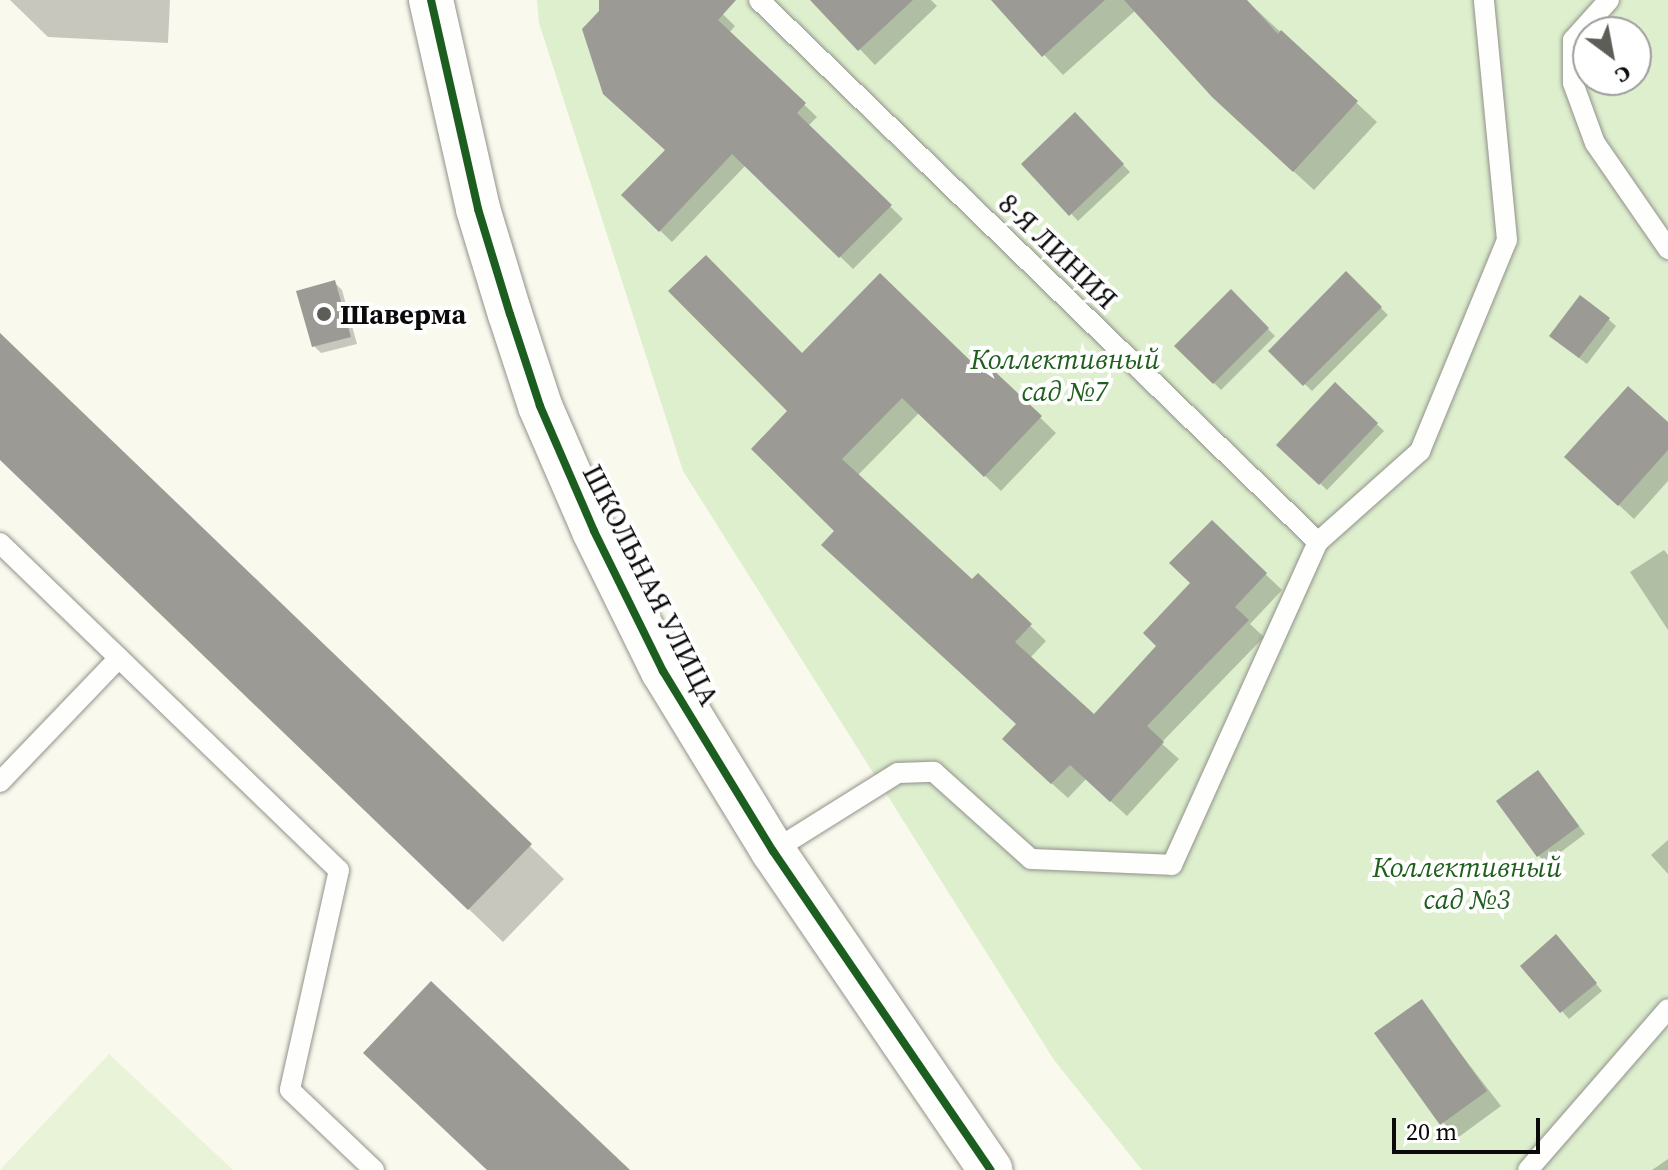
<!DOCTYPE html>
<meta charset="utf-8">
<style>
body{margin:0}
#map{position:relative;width:1668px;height:1170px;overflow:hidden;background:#faf9ed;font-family:"Source Serif 4",serif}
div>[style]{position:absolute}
.green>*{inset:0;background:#ddefcd}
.pitch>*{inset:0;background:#e8f3d7}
.shadow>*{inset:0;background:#0003}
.building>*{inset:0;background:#9b9a94}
.roads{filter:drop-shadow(0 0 2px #92928c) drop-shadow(0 0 2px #92928c)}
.service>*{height:20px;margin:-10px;padding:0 10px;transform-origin:10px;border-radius:10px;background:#fefefc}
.tertiary>*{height:44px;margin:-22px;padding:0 22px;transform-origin:22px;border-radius:22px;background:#fefefc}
.cycleway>*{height:8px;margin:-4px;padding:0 4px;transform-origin:4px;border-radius:4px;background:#1b5e20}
.dots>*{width:22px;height:22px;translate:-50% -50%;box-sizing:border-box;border:4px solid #fff;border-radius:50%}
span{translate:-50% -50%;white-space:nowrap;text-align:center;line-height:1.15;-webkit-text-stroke:8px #fff;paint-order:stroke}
.street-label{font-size:28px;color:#0a0a0a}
.poi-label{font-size:28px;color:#0a0a0a;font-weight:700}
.left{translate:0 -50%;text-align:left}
.park-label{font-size:28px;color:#205f1d;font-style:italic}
.north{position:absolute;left:1572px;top:16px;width:80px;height:80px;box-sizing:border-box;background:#fff;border:2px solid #9d9d9d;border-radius:50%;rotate:148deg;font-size:22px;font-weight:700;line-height:32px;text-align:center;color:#0a0a0a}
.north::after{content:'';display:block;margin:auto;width:28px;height:36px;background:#5e5e59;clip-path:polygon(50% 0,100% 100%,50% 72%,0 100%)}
.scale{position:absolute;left:1392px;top:1118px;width:148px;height:36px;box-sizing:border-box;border:4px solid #0a0a0a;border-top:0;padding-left:10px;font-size:24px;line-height:28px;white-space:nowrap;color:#0a0a0a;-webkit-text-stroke:6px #fff;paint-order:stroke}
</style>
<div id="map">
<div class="green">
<div style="clip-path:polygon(evenodd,537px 0,1668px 0,1668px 1170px,1142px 1170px,1054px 1060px,683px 471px,539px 23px,537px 0,1588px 32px,1636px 32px,1636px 80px,1588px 80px,1588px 32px)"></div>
</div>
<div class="pitch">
<div style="clip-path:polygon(109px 1054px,233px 1170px,0 1170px)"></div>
</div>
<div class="shadow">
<div style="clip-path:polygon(10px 0,170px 0,168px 43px,48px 37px)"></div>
<div style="clip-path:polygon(633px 0,708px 0,735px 26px,729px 33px,817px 117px,808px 126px,903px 219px,853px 269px,746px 165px,672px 242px,623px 195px,667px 150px)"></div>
<div style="clip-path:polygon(813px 0,931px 0,937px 6px,875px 65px)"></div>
<div style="clip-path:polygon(993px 0,1246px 0,1377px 122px,1314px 190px,1234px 117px,1136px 10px,1063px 75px)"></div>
<div style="clip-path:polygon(1075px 115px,1130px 172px,1078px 221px,1024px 164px)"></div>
<div style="clip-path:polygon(1346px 274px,1388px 315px,1312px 391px,1270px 351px)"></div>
<div style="clip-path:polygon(335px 283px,342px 290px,357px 344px,321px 353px,314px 346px)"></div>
<div style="clip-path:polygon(1231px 292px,1275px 336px,1221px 390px,1177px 346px)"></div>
<div style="clip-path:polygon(1608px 319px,1616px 326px,1587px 364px,1559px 343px)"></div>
<div style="clip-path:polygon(0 336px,564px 879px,503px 942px,0 458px)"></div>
<div style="clip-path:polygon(802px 355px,982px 375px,989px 368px,1056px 433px,1001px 491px,919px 413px,857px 476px,972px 582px,978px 576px,1046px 641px,1030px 658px,1095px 717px,1159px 646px,1193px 584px,1212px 523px,1282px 590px,1250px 624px,1264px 637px,1161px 743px,1179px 759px,1127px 816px,1086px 779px,1068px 798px,1020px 755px,1018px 725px,837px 531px,790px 411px)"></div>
<div style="clip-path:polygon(1335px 384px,1384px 431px,1327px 490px,1279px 445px)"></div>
<div style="clip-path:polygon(1668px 425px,1668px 481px,1634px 519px,1582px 471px)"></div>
<div style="clip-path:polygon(1664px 550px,1668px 555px,1668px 630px,1630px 572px)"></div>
<div style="clip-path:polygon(1545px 780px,1585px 834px,1546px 863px,1539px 856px)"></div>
<div style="clip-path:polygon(1668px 840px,1668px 874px,1651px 855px)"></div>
<div style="clip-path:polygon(1563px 944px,1602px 991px,1569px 1019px,1522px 966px)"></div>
<div style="clip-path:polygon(1421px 1002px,1501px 1106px,1456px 1139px,1377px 1033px)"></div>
<div style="clip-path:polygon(1668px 1159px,1668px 1170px,1652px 1170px)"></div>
</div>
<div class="building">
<div style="clip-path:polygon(599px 0,736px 0,718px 20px,806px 103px,797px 113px,892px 205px,839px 258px,732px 154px,659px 232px,621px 195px,665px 150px,603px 94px,582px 29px,599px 11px)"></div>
<div style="clip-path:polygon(810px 0,913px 0,858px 51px)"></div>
<div style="clip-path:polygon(991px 0,1105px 0,1042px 57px)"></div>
<div style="clip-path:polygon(1124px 0,1247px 0,1278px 34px,1281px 30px,1358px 101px,1293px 172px,1212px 97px)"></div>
<div style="clip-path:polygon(1075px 112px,1124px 164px,1069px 216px,1021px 164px)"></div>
<div style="clip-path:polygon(706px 255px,802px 353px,880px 273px,982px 372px,988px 365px,1042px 416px,984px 477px,902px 398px,842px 459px,972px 579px,978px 573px,1032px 624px,1015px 642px,1094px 714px,1156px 646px,1143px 633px,1190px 583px,1169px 563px,1212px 520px,1267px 573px,1235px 607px,1249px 620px,1147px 726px,1164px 742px,1110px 802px,1070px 765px,1051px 784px,1002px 739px,1016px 724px,821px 545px,834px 531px,751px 449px,787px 411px,668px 291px)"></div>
<div style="clip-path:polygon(1346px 271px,1382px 307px,1303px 386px,1268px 351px)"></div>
<div style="clip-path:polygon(335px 280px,351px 337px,312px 347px,296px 291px)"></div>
<div style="clip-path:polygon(1231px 289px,1269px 328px,1213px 384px,1174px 346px)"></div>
<div style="clip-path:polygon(1580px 295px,1610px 318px,1579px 358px,1549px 336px)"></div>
<div style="clip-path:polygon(0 333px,532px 844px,468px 910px,0 460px)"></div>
<div style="clip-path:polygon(1335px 382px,1378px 423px,1319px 485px,1276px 445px)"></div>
<div style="clip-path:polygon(1628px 386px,1668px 422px,1668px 450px,1618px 506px,1564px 457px)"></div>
<div style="clip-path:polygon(1538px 770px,1579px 826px,1537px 857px,1496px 801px)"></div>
<div style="clip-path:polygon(1556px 934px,1597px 983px,1560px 1013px,1520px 966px)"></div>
<div style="clip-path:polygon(431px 981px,630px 1170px,487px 1170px,363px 1053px)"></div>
<div style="clip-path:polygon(1422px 999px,1487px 1091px,1440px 1125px,1374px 1033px)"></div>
</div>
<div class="roads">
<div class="service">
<div style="left:759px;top:0;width:779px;rotate:44.12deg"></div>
<div style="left:1609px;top:0;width:54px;rotate:132deg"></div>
<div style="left:1573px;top:40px;width:43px;rotate:90deg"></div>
<div style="left:1573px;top:83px;width:64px;rotate:69.9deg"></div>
<div style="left:1595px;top:143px;width:129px;rotate:55.4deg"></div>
<div style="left:0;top:543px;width:471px;rotate:44deg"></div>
<div style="left:339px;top:870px;width:225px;rotate:102.6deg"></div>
<div style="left:290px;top:1090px;width:116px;rotate:43.6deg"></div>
<div style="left:0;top:782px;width:172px;rotate:-46.2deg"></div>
<div style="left:773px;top:851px;width:147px;rotate:-32deg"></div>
<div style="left:898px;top:773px;width:36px;rotate:-2deg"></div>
<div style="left:934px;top:772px;width:130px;rotate:41.9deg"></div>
<div style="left:1031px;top:859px;width:141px;rotate:2.4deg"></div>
<div style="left:1172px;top:865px;width:354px;rotate:-65.7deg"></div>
<div style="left:1318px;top:542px;width:137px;rotate:-41.7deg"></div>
<div style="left:1420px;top:451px;width:228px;rotate:-67.6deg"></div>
<div style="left:1507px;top:240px;width:241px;rotate:-95.5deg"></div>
<div style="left:1528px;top:1170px;width:213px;rotate:-49deg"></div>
</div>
<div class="tertiary">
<div style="left:431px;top:0;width:214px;rotate:77.3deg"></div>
<div style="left:478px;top:209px;width:110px;rotate:73.1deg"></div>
<div style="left:510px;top:314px;width:97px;rotate:71.9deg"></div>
<div style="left:540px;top:406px;width:136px;rotate:66.6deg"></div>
<div style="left:594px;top:531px;width:156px;rotate:63.8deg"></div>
<div style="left:663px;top:671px;width:211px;rotate:58.6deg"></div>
<div style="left:773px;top:851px;width:386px;rotate:55.7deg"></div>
</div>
</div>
<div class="cycleway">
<div style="left:431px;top:0;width:214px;rotate:77.3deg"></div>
<div style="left:478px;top:209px;width:110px;rotate:73.1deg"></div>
<div style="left:510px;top:314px;width:97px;rotate:71.9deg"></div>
<div style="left:540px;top:406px;width:136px;rotate:66.6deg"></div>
<div style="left:594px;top:531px;width:156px;rotate:63.8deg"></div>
<div style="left:663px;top:671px;width:211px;rotate:58.6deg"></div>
<div style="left:773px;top:851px;width:386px;rotate:55.7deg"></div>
</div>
<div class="dots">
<div style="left:324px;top:314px;background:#5e5e59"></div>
</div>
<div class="street-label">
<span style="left:1058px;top:251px;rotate:44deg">8-Я ЛИНИЯ</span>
<span style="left:651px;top:585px;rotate:63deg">ШКОЛЬНАЯ УЛИЦА</span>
</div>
<div class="poi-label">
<span class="left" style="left:340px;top:314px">Шаверма</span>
</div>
<div class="park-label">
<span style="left:1065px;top:375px">Коллективный<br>сад №7</span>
<span style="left:1467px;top:883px">Коллективный<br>сад №3</span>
</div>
<div class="north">С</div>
<div class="scale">20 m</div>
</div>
